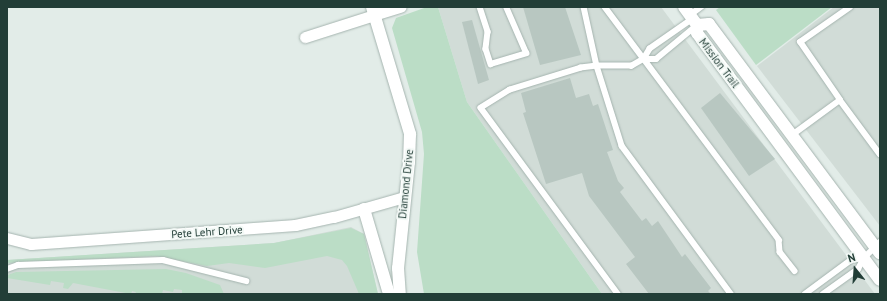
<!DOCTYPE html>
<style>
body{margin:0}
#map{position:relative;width:887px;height:301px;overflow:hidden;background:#e2ece8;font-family:"PT Sans",sans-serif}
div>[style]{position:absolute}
.built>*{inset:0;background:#d1dcd7}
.green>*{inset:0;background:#bbddc6}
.building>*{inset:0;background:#b8c7c1}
.roads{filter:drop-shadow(0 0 1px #a5b4af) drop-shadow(0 0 1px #a5b4af)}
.lane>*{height:5.5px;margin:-2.75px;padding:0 2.75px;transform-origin:2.75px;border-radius:2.75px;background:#fff}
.street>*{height:11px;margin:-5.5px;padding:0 5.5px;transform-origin:5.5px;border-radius:5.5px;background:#fff}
.secondary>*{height:12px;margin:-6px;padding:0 6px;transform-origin:6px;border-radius:6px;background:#fff}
span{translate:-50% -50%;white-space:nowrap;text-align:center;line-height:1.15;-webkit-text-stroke:4px #f3f9f6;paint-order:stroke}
.street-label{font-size:11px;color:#223e37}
.frame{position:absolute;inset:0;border:8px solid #223e37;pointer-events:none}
.north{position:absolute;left:835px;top:249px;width:40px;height:40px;-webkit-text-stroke:3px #f3f9f6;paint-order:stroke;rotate:343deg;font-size:11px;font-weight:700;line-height:16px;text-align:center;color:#223e37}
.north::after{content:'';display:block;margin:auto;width:14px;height:18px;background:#223e37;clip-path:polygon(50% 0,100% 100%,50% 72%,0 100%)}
</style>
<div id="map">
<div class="built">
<div style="clip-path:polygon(438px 7px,661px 7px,875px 294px,602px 294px,467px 102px)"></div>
<div style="clip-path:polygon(834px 7px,880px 7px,880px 226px,757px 66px)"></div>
<div style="clip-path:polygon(351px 227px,364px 234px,378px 294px,7px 294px,7px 260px,274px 243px)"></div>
</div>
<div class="green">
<div style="clip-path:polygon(427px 7px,438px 7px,467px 102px,602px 294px,424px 294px,417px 252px,424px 154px,422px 132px,392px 28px,396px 18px)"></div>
<div style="clip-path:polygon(720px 7px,832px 7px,756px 65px,716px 10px)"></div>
<div style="clip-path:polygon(351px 228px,364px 234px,378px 294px,359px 294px,347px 266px,342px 260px,327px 256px,265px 268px,229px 263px,207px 266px,156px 256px,7px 263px,7px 260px,274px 243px)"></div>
<div style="clip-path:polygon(166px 269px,186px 273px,220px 285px,224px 294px,182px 294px,182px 290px,174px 289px,173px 292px,163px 290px,162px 294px,135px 294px,136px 292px,132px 291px,131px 294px,73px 283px,68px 289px,63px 288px,64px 283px,51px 281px,50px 285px,7px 278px,8px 275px,16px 272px)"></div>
</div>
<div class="building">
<div style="clip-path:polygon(523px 7px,565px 7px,581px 55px,540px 65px)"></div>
<div style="clip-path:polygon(472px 20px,489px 80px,478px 84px,462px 22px)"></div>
<div style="clip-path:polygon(570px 78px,576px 98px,589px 94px,593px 106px,598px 104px,613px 150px,607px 152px,618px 181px,624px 188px,620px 192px,642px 221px,646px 218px,652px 226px,658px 221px,682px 257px,685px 254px,711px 288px,708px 291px,711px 294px,649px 294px,626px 264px,635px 257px,589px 196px,582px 173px,546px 184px,523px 113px,526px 112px,521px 93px)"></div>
<div style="clip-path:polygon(720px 93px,775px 159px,749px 176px,701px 108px)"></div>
</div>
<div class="roads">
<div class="lane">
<div style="left:480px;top:7px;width:26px;rotate:72deg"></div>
<div style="left:488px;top:32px;width:17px;rotate:97deg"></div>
<div style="left:486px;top:49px;width:16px;rotate:72deg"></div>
<div style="left:491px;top:64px;width:37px;rotate:-17deg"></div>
<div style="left:526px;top:53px;width:50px;rotate:-113.5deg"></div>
<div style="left:584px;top:7px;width:60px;rotate:77.6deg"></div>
<div style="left:597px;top:66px;width:16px;rotate:173deg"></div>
<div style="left:581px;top:68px;width:74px;rotate:162.8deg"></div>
<div style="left:510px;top:90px;width:34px;rotate:148deg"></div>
<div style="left:481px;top:108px;width:231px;rotate:53.6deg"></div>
<div style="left:605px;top:7px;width:291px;rotate:53.2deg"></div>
<div style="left:779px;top:240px;width:12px;rotate:85deg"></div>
<div style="left:780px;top:252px;width:24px;rotate:52deg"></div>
<div style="left:690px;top:15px;width:14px;rotate:-36deg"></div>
<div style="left:693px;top:19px;width:52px;rotate:145.1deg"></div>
<div style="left:650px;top:49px;width:12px;rotate:121deg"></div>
<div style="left:644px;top:59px;width:14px;rotate:150deg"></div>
<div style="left:632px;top:66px;width:35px;rotate:180deg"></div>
<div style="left:597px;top:66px;width:84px;rotate:72.6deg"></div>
<div style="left:622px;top:146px;width:184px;rotate:53.6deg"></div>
<div style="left:644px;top:59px;width:12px"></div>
<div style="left:656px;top:59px;width:52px;rotate:-39.5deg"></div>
<div style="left:840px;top:100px;width:67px;rotate:53.5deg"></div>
<div style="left:792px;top:135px;width:59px;rotate:-36.1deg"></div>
<div style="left:840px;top:100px;width:70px;rotate:-124.6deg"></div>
<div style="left:800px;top:42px;width:61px;rotate:-35deg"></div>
<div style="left:7px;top:269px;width:12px;rotate:-20deg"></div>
<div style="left:18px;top:265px;width:145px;rotate:-2deg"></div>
<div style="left:163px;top:260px;width:86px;rotate:14.2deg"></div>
<div style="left:805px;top:294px;width:57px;rotate:-36.5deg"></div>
<div style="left:851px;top:260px;width:13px;rotate:-9deg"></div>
<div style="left:823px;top:294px;width:43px;rotate:-35.5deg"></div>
<div style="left:858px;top:269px;width:13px;rotate:-61deg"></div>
<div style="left:864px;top:258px;width:23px;rotate:-45deg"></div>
</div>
<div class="street">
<div style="left:305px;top:37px;width:72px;rotate:-17.7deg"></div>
<div style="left:7px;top:238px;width:25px;rotate:14deg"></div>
<div style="left:31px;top:244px;width:265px;rotate:-4.1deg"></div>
<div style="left:295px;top:225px;width:40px;rotate:-12deg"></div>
<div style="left:334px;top:217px;width:73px;rotate:-15.9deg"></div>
</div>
<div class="secondary">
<div style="left:372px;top:7px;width:133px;rotate:73.3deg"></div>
<div style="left:410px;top:134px;width:28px;rotate:92deg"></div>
<div style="left:409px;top:162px;width:107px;rotate:95.9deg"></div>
<div style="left:398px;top:268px;width:26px;rotate:86deg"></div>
<div style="left:684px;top:7px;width:22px;rotate:54deg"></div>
<div style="left:374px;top:15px;width:28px;rotate:-17deg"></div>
<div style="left:697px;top:25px;width:8px;rotate:90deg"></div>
<div style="left:697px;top:33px;width:307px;rotate:53.5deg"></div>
<div style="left:697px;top:25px;width:12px;rotate:-5deg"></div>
<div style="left:709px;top:24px;width:286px;rotate:53.3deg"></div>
<div style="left:364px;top:209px;width:89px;rotate:73.6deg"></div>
</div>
</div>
<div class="street-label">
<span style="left:719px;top:63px;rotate:53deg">Mission Trail</span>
<span style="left:406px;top:184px;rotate:-84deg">Diamond Drive</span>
<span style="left:207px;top:232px;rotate:-4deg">Pete Lehr Drive</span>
</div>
<div class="frame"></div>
<div class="north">N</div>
</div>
